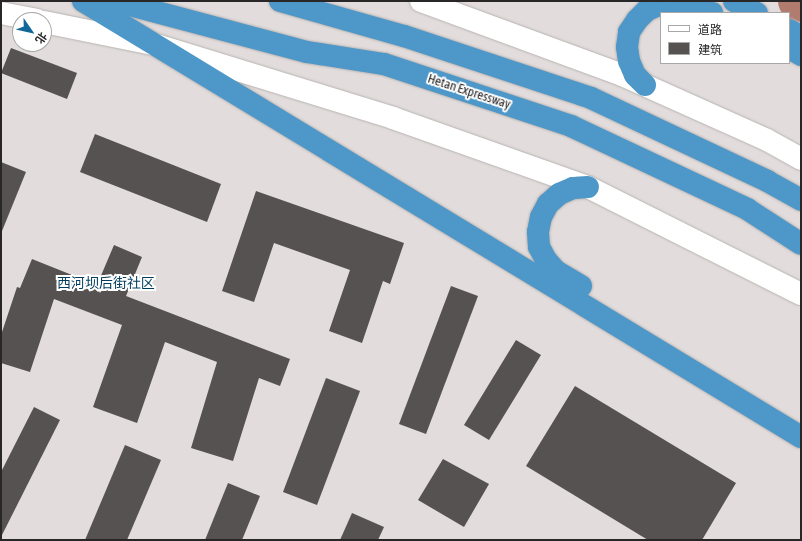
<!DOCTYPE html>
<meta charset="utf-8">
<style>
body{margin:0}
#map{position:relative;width:802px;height:541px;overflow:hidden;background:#e2dddc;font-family:"Asap Condensed","Noto Sans SC",sans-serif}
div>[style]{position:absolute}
.river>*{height:40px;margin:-20px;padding:0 20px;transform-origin:20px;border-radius:20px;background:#b17b6e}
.building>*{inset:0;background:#565251}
.roads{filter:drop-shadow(0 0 1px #b8b3b2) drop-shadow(0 0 1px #b8b3b2)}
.minor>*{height:22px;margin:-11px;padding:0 11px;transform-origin:11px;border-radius:11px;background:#fff}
.highway>*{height:22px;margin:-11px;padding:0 11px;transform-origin:11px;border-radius:11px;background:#4d97c9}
span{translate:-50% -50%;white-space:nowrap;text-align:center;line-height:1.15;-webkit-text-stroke:4px #fff;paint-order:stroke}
.street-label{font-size:13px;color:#282626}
.neighbourhood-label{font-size:14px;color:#003d5e}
.frame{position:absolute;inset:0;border:2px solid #282626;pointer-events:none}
.legend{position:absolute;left:660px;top:12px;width:130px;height:52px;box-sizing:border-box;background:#fff;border:1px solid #a9a8a8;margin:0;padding:5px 7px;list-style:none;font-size:12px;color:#282626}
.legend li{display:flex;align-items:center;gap:8px;height:20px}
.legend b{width:20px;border:1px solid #a9a8a8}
.north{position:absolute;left:12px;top:12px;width:40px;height:40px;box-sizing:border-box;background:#fff;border:1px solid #a9a8a8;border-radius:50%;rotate:124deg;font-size:11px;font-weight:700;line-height:16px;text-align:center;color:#282626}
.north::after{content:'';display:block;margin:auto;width:14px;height:18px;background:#106798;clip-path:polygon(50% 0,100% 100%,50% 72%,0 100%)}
</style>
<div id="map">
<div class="river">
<div style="left:798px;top:1px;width:3px;rotate:18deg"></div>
</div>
<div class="building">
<div style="clip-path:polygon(11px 48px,77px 73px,67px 99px,1px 73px)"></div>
<div style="clip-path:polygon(95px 134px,221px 184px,207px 222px,80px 172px)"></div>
<div style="clip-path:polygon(1px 162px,26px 172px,2px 231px,1px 231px)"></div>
<div style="clip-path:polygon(256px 191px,404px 243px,390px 284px,383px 281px,362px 343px,329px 331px,350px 270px,274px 243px,254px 302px,222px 291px)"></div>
<div style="clip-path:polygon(114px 245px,142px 257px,126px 296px,290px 359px,280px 386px,259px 378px,233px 461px,191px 448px,217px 362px,165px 342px,137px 423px,93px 407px,122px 325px,54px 299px,30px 372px,1px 363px,1px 335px,17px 287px,20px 288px,32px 259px,97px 285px)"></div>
<div style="clip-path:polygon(451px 286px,478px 296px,426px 434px,399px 424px)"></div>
<div style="clip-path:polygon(516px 340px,541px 355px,489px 440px,464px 425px)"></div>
<div style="clip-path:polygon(326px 378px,360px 391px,317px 505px,283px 492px)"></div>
<div style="clip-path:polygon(575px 386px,736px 483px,702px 540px,648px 540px,526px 466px)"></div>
<div style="clip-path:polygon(34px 407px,60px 420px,1px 537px,1px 472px)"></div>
<div style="clip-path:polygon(125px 445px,161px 460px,127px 540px,85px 540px)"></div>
<div style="clip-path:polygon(443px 459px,489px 484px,464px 527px,418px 500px)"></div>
<div style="clip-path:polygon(228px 483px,260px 496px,242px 540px,205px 540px)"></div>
<div style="clip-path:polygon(352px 513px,384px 527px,378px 540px,340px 540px)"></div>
</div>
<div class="roads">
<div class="minor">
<div style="left:421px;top:1px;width:214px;rotate:20.2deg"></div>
<div style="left:622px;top:75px;width:159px;rotate:24.1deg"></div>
<div style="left:767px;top:140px;width:39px;rotate:29deg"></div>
<div style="left:1px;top:13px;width:36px;rotate:11deg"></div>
<div style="left:44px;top:22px;width:111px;rotate:11.4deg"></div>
<div style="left:153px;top:44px;width:251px;rotate:17.1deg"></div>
<div style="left:393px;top:118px;width:207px;rotate:19.5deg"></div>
<div style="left:588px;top:187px;width:238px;rotate:26.7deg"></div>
</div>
<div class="highway">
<div style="left:83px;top:1px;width:840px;rotate:31.27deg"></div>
<div style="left:115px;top:1px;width:199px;rotate:14.9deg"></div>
<div style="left:307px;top:52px;width:78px;rotate:8.9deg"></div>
<div style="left:384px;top:64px;width:197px;rotate:18.3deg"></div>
<div style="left:571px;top:126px;width:195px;rotate:25.2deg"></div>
<div style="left:747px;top:209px;width:64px;rotate:32.9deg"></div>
<div style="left:280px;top:1px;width:129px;rotate:15.8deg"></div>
<div style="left:404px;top:36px;width:197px;rotate:18.3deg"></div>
<div style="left:591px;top:98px;width:195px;rotate:25.2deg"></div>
<div style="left:767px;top:181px;width:39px;rotate:29deg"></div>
<div style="left:734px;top:1px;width:26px;rotate:28deg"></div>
<div style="left:789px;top:30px;width:13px;rotate:27deg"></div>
<div style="left:789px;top:48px;width:14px;rotate:30deg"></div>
<div style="left:645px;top:85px;width:14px;rotate:-135deg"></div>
<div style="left:635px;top:75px;width:15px;rotate:-113deg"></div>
<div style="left:629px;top:61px;width:14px;rotate:-98deg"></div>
<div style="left:627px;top:47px;width:15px;rotate:-82deg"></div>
<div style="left:629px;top:32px;width:14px;rotate:-56deg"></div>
<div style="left:637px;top:20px;width:14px;rotate:-45deg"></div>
<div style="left:647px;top:10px;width:15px;rotate:-23deg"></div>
<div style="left:661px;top:4px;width:15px;rotate:-8deg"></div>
<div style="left:676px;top:2px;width:38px;rotate:17deg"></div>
<div style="left:581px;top:286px;width:29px;rotate:-149deg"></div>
<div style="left:556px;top:271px;width:15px;rotate:-132deg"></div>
<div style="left:546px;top:260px;width:15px;rotate:-118deg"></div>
<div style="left:539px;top:247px;width:15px;rotate:-94deg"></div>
<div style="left:538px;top:232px;width:15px;rotate:-79deg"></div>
<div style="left:541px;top:217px;width:15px;rotate:-62deg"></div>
<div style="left:548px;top:204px;width:15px;rotate:-42deg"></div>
<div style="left:559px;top:194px;width:15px;rotate:-23deg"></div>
<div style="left:573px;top:188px;width:15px;rotate:-4deg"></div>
</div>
</div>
<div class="street-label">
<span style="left:469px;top:92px;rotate:18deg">Hetan Expressway</span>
</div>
<div class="neighbourhood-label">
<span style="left:106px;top:283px">西河坝后街社区</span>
</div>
<div class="frame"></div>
<ul class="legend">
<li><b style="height:5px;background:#fff"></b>道路</li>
<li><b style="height:11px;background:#565251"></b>建筑</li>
</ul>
<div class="north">北</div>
</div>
